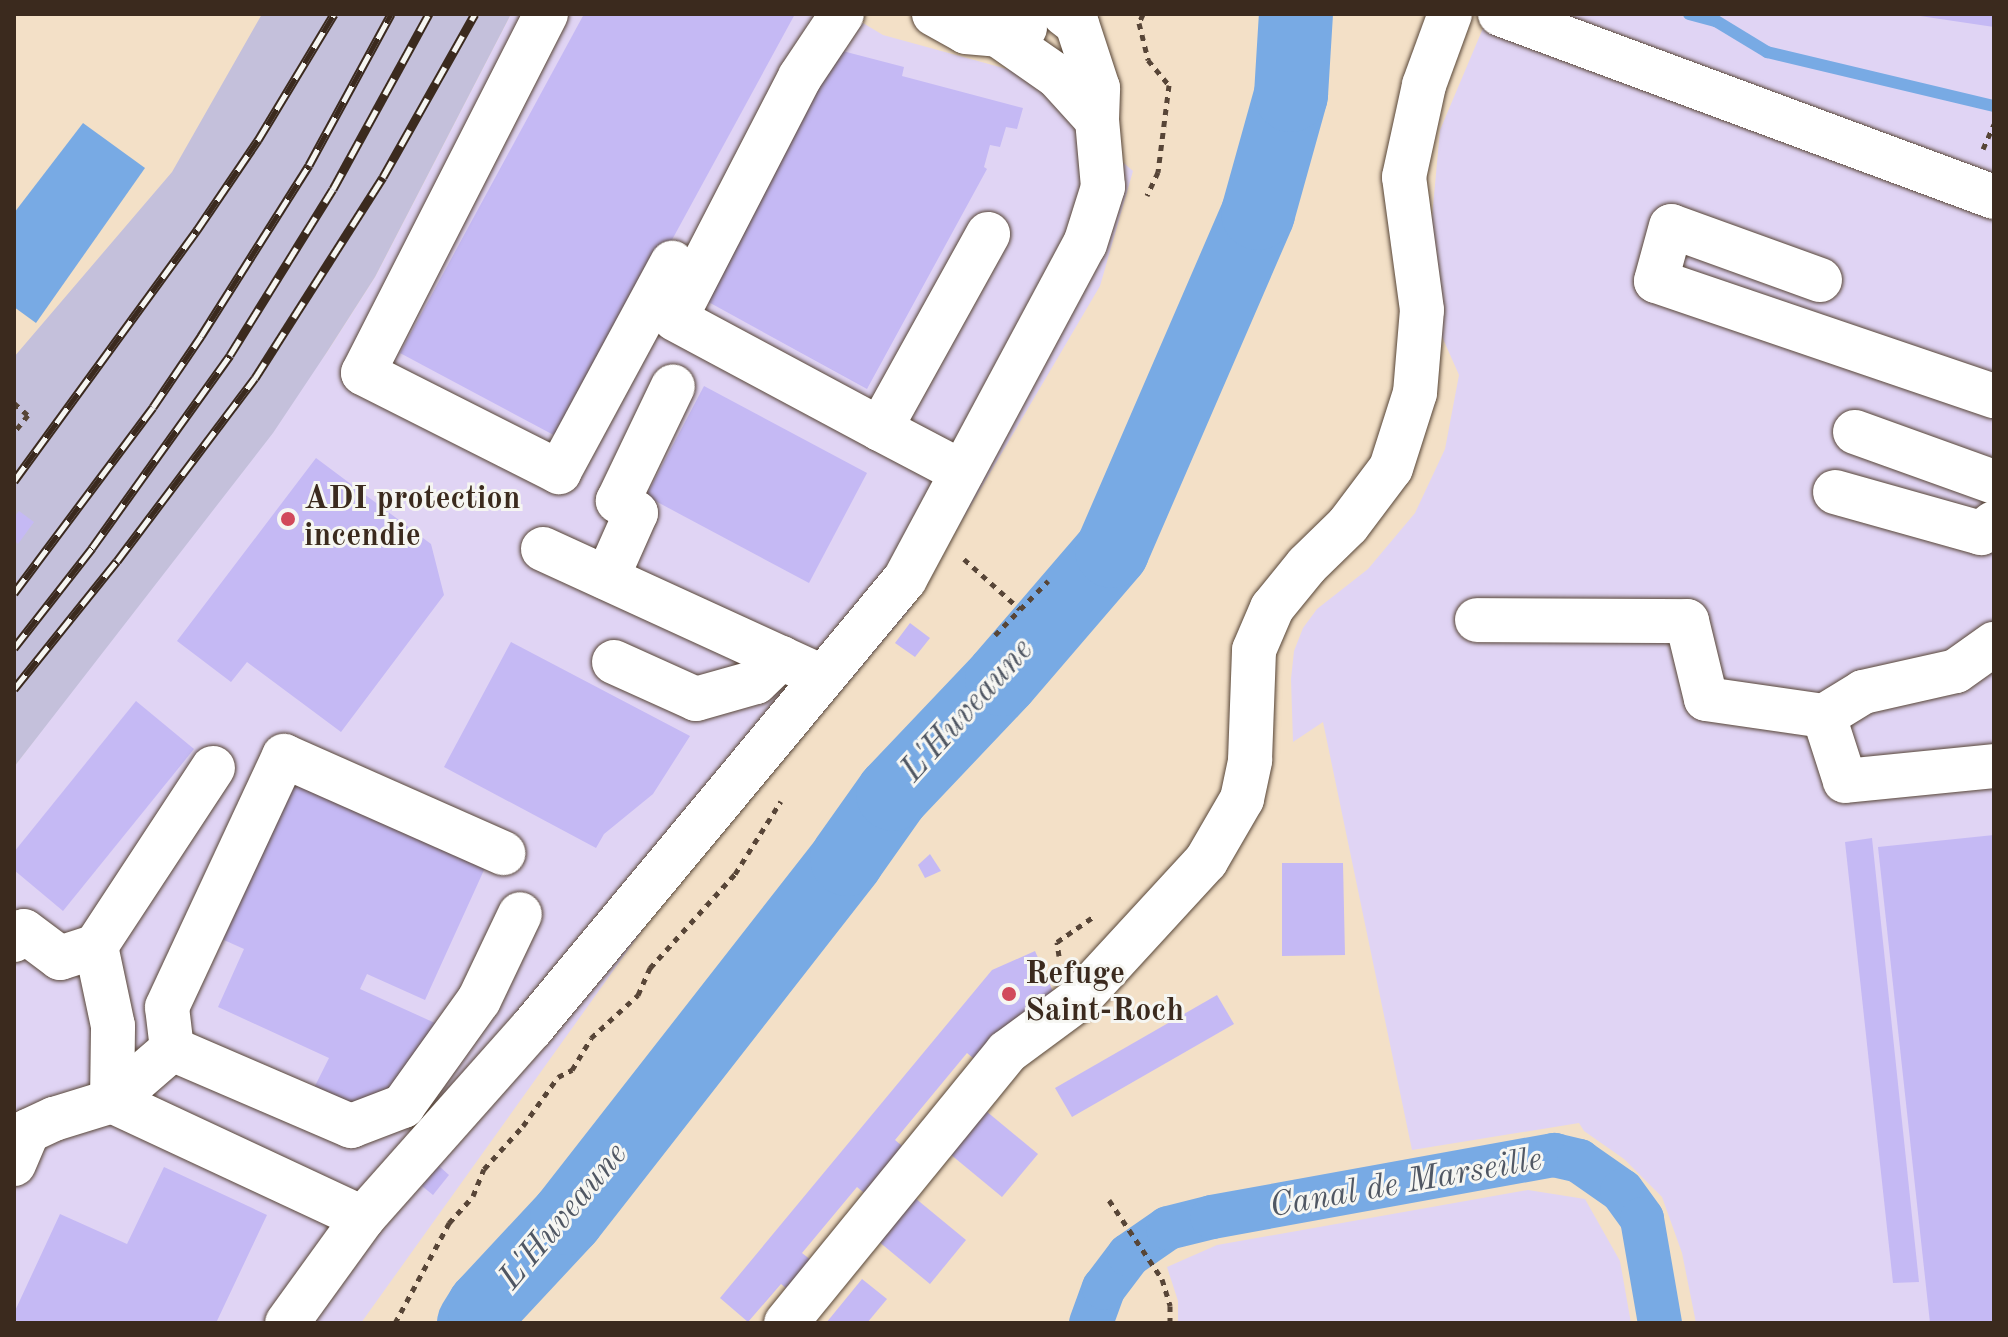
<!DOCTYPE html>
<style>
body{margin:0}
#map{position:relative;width:2008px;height:1337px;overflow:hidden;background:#f3e0c7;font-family:"Old Standard TT",serif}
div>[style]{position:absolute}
.built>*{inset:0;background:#e0d4f4}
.industrial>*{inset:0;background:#c4c0db}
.water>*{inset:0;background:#78aae4}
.stream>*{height:12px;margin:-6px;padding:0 6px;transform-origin:6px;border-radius:6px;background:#78aae4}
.canal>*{height:44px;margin:-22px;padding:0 22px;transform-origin:22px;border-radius:22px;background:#78aae4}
.river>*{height:74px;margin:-37px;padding:0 37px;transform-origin:37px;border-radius:37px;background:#78aae4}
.building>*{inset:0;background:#c5b9f4}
.path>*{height:5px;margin-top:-2.5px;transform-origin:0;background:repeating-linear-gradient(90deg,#574537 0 6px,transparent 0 12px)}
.roads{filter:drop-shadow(0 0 2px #574537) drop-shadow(0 0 2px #574537)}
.minor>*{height:44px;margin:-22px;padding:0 22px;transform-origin:22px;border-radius:22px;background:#fff}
.rail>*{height:9px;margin-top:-4.5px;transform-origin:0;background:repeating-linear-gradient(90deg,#f6f6f2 0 18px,#3b2a1e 0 36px);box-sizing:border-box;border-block:2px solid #3b2a1e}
.dots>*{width:22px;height:22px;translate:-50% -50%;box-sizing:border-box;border:4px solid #f6f6f2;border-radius:50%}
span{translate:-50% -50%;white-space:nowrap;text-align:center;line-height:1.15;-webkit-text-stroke:6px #f6f6f2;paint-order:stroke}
.poi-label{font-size:32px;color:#3b2a1e;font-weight:700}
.left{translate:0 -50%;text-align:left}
.water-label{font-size:34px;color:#505763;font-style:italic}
.frame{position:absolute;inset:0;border:16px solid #3b2a1e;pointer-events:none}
</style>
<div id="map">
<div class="built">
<div style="clip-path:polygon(511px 14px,848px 14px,883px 35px,1018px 72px,1133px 171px,1100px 286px,910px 609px,651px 918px,361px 1323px,14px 1323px,14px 767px,327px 352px,375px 277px)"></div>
<div style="clip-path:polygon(1489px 14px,1994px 14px,1994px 1323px,1696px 1323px,1682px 1253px,1662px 1197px,1624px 1159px,1584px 1131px,1579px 1123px,1412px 1150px,1323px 722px,1293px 742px,1291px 679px,1294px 651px,1303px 628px,1317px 609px,1368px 569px,1415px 513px,1445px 449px,1459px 375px,1436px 323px,1430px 239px,1440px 130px)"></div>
<div style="clip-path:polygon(1528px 1190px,1585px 1199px,1620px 1261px,1631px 1323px,1178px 1323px,1178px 1301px,1167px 1267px,1217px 1245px)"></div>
</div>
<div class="industrial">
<div style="clip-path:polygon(262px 14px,511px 14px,375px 277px,327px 352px,273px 433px,14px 767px,14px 357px,172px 172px)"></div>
</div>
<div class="water">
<div style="clip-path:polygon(83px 123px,145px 168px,36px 323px,14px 307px,14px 213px)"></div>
</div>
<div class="stream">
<div style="left:1689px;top:14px;width:28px;rotate:15deg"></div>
<div style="left:1716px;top:21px;width:60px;rotate:31.3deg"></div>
<div style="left:1767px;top:52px;width:233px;rotate:13.4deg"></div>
</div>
<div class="canal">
<div style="left:1091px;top:1323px;width:37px;rotate:-70deg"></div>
<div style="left:1104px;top:1288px;width:41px;rotate:-52.9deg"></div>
<div style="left:1129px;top:1255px;width:47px;rotate:-34.7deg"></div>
<div style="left:1168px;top:1228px;width:45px;rotate:-14deg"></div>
<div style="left:1212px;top:1217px;width:348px;rotate:-10.3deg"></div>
<div style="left:1554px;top:1155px;width:26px;rotate:13deg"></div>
<div style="left:1579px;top:1161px;width:52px;rotate:34.9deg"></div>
<div style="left:1622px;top:1191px;width:34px;rotate:54deg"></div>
<div style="left:1642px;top:1219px;width:106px;rotate:80.2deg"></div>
</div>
<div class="river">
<div style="left:474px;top:1323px;width:19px;rotate:-58deg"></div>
<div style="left:484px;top:1307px;width:122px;rotate:-47deg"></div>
<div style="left:567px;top:1218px;width:455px;rotate:-52deg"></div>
<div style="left:847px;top:859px;width:80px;rotate:-54.7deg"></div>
<div style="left:893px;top:794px;width:158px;rotate:-46.5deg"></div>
<div style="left:1002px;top:679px;width:169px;rotate:-49.3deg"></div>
<div style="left:1112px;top:551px;width:368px;rotate:-66.6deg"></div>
<div style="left:1258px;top:213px;width:123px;rotate:-74.4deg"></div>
<div style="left:1291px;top:95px;width:81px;rotate:-86.5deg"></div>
</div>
<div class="building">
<div style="clip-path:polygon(584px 14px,795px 14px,563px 440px,400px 353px)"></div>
<div style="clip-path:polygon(1921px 14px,1994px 14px,1994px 27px,1920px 16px)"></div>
<div style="clip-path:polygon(831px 48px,904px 67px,902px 76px,1023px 108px,1017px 129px,1006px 127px,1000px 147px,990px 145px,984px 167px,987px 169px,867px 389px,703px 299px)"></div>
<div style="clip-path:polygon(704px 386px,867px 473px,809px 583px,646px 496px)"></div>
<div style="clip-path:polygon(316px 458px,431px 544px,444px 595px,341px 732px,247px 662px,231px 682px,177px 641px)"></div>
<div style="clip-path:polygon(19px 511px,34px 522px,18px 544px,14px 540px,14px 517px)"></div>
<div style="clip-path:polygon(910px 623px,930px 638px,915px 657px,895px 643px)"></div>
<div style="clip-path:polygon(511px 642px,690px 736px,653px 794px,604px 834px,596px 848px,444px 767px)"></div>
<div style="clip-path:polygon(136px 701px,194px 749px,63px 911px,14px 870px,14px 852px)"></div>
<div style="clip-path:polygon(292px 769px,489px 859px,425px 1000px,367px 974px,360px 989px,435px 1023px,402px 1081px,369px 1103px,354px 1104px,314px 1088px,329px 1058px,218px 1007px,244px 949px,215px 936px)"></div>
<div style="clip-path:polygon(1994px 835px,1994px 1323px,1930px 1323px,1878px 847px)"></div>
<div style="clip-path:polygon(1872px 838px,1919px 1282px,1893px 1283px,1845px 842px)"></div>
<div style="clip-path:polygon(930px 854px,941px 871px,925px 878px,918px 865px)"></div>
<div style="clip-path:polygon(1282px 863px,1343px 863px,1345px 955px,1282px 956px)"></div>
<div style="clip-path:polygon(1035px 951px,1056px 998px,1023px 1013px,980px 1064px,967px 1053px,895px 1140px,907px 1150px,869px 1197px,857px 1187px,802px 1253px,816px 1264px,792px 1293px,781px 1284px,748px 1322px,720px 1298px,992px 970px)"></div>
<div style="clip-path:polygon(1217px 995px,1234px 1024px,1072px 1117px,1055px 1088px)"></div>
<div style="clip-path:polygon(980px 1106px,1038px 1154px,1002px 1197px,944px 1149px)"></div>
<div style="clip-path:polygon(439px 1166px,449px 1175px,433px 1195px,422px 1186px)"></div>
<div style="clip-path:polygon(164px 1167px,267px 1215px,216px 1323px,14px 1323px,14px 1313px,60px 1214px,127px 1244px)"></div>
<div style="clip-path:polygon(909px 1193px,966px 1240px,930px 1284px,872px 1236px)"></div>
<div style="clip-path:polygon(862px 1279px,887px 1299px,867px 1323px,826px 1323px)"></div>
</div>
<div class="path">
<div style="left:1143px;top:14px;width:10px;rotate:114deg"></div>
<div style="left:1139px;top:23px;width:38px;rotate:76deg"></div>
<div style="left:1148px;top:60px;width:33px;rotate:50deg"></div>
<div style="left:1169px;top:85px;width:88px;rotate:97.2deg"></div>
<div style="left:1158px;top:172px;width:26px;rotate:115deg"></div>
<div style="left:1983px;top:149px;width:27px;rotate:-66deg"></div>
<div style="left:14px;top:403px;width:18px;rotate:41deg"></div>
<div style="left:28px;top:415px;width:22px;rotate:129deg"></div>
<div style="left:964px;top:559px;width:75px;rotate:41.8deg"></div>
<div style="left:995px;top:635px;width:76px;rotate:-45.5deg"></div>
<div style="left:1059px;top:956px;width:14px;rotate:-98deg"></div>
<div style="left:1057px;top:942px;width:44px;rotate:-34.8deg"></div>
<div style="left:1109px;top:1200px;width:95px;rotate:56.1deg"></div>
<div style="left:1162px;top:1279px;width:28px;rotate:73deg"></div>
<div style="left:1170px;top:1306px;width:17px;rotate:90deg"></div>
<div style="left:395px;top:1323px;width:114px;rotate:-61.6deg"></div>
<div style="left:449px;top:1223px;width:36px;rotate:-48deg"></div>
<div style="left:473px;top:1196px;width:29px;rotate:-68deg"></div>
<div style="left:484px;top:1169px;width:58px;rotate:-47.8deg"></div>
<div style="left:523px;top:1126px;width:60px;rotate:-54.5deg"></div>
<div style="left:558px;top:1077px;width:16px;rotate:-27deg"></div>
<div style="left:572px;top:1070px;width:37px;rotate:-59deg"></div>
<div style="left:591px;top:1038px;width:64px;rotate:-42.5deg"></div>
<div style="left:638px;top:995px;width:30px;rotate:-66deg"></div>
<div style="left:650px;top:968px;width:127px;rotate:-47.9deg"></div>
<div style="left:735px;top:874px;width:86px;rotate:-57.8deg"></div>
</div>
<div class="roads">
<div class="minor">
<div style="left:546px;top:14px;width:403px;rotate:117deg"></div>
<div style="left:363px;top:373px;width:220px;rotate:26.8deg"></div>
<div style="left:559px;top:472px;width:238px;rotate:-61.6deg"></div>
<div style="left:842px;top:14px;width:76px;rotate:123.7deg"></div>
<div style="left:800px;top:77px;width:272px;rotate:117.3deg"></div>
<div style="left:675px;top:319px;width:233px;rotate:28.2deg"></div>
<div style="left:934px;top:14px;width:37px;rotate:29deg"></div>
<div style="left:966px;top:32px;width:32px;rotate:5deg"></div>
<div style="left:998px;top:35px;width:28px;rotate:-15deg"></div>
<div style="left:1500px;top:14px;width:527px;rotate:20.33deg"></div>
<div style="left:998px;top:35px;width:72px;rotate:34.8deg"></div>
<div style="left:1057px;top:76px;width:59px;rotate:47.7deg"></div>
<div style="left:1820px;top:280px;width:158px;rotate:-160.1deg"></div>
<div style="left:1671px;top:226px;width:57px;rotate:105.3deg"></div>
<div style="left:1656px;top:281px;width:357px;rotate:18.8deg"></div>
<div style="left:1855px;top:432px;width:148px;rotate:19.8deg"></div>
<div style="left:962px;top:472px;width:93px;rotate:-152.3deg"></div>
<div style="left:880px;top:429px;width:223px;rotate:-61deg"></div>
<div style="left:1835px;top:492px;width:152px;rotate:15.7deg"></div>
<div style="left:1981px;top:533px;width:16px;rotate:-38deg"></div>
<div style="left:543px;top:549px;width:308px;rotate:24.6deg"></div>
<div style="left:607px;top:578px;width:71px;rotate:-66deg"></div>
<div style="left:636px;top:513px;width:22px;rotate:-146deg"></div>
<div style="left:618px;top:501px;width:127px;rotate:-64.4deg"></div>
<div style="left:1477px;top:620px;width:210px;rotate:0.3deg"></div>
<div style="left:1687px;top:621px;width:80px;rotate:76.3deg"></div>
<div style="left:1706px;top:699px;width:119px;rotate:8.2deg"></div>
<div style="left:1824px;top:716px;width:68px;rotate:72.1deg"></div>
<div style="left:1845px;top:781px;width:150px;rotate:-5.7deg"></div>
<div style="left:614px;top:662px;width:90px;rotate:24.3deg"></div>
<div style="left:696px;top:699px;width:62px;rotate:-15.8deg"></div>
<div style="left:756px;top:682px;width:35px;rotate:-44deg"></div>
<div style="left:1824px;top:716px;width:46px;rotate:-31.6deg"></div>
<div style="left:1863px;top:692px;width:95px;rotate:-12.7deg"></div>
<div style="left:1956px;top:671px;width:47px;rotate:-35.4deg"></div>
<div style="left:14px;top:940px;width:13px;rotate:-42deg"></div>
<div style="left:24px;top:931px;width:45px;rotate:36.9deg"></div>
<div style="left:60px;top:958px;width:38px;rotate:-18deg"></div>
<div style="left:172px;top:1049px;width:195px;rotate:23.3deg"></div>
<div style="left:351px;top:1126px;width:56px;rotate:-21deg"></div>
<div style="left:403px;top:1106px;width:130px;rotate:-54.4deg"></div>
<div style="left:479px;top:1000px;width:95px;rotate:-64.5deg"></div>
<div style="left:112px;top:1101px;width:75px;rotate:-89.2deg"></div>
<div style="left:113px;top:1026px;width:82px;rotate:-102deg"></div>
<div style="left:96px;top:946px;width:213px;rotate:-56.7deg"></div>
<div style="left:112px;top:1101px;width:277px;rotate:25deg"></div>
<div style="left:14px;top:1164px;width:36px;rotate:-67deg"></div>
<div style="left:28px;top:1131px;width:29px;rotate:-25deg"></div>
<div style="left:54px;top:1119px;width:61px;rotate:-17.2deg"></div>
<div style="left:112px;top:1101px;width:79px;rotate:-40.9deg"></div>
<div style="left:172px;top:1049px;width:42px;rotate:-96.8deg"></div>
<div style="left:167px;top:1007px;width:277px;rotate:-65deg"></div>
<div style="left:284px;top:756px;width:240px;rotate:23.9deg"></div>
<div style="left:287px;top:1323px;width:130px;rotate:-54.1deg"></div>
<div style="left:363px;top:1218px;width:253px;rotate:-48.4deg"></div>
<div style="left:531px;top:1029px;width:585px;rotate:-50.27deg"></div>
<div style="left:905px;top:579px;width:380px;rotate:-61.8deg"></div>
<div style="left:1085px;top:244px;width:60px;rotate:-72.5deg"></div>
<div style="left:1103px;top:187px;width:67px;rotate:-95.1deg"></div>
<div style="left:1097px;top:120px;width:32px;rotate:-88deg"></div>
<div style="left:1098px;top:88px;width:67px;rotate:-108.2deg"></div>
<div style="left:1077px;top:24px;width:16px;rotate:-142deg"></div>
<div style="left:786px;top:1323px;width:350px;rotate:-50.8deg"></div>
<div style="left:1007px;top:1052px;width:89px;rotate:-36.4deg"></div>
<div style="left:1079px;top:999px;width:188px;rotate:-47.4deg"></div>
<div style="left:1206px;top:861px;width:72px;rotate:-59.9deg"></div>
<div style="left:1242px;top:799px;width:40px;rotate:-78deg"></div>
<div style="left:1250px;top:760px;width:110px;rotate:-87.9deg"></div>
<div style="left:1254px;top:650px;width:46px;rotate:-66.8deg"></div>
<div style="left:1272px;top:608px;width:55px;rotate:-50.9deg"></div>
<div style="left:1307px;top:565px;width:57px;rotate:-44.3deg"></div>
<div style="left:1348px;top:525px;width:71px;rotate:-53deg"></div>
<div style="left:1391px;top:468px;width:79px;rotate:-72.3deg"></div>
<div style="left:1415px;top:393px;width:83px;rotate:-85.2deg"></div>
<div style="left:1422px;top:310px;width:134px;rotate:-97.7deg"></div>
<div style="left:1404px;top:177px;width:94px;rotate:-77.7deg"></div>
<div style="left:1424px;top:85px;width:76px;rotate:-69.9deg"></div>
</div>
</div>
<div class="rail">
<div style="left:14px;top:481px;width:311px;rotate:-53.9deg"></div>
<div style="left:197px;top:230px;width:109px;rotate:-55.9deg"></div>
<div style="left:258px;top:140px;width:147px;rotate:-58.9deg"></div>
<div style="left:14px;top:593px;width:232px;rotate:-53.2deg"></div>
<div style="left:153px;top:407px;width:86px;rotate:-55.9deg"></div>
<div style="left:201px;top:336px;width:202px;rotate:-57.7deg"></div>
<div style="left:309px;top:165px;width:172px;rotate:-61.5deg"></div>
<div style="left:14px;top:648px;width:127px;rotate:-52deg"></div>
<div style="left:92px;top:548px;width:237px;rotate:-54.4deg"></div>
<div style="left:230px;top:355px;width:195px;rotate:-58.2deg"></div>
<div style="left:333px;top:189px;width:200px;rotate:-61.3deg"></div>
<div style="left:14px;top:689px;width:164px;rotate:-51.2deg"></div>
<div style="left:117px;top:561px;width:229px;rotate:-53deg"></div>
<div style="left:255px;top:378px;width:238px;rotate:-57.5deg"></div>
<div style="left:383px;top:177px;width:187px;rotate:-60.6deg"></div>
</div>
<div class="dots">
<div style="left:288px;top:519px;background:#d1495b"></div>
<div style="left:1009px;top:994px;background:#d1495b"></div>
</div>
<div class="poi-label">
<span class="left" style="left:304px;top:519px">ADI protection<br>incendie</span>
<span class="left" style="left:1025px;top:994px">Refuge<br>Saint-Roch</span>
</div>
<div class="water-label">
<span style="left:968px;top:711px;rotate:-48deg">L'Huveaune</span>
<span style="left:1406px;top:1184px;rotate:-10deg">Canal de Marseille</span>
<span style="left:564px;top:1217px;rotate:-50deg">L'Huveaune</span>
</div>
<div class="frame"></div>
</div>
